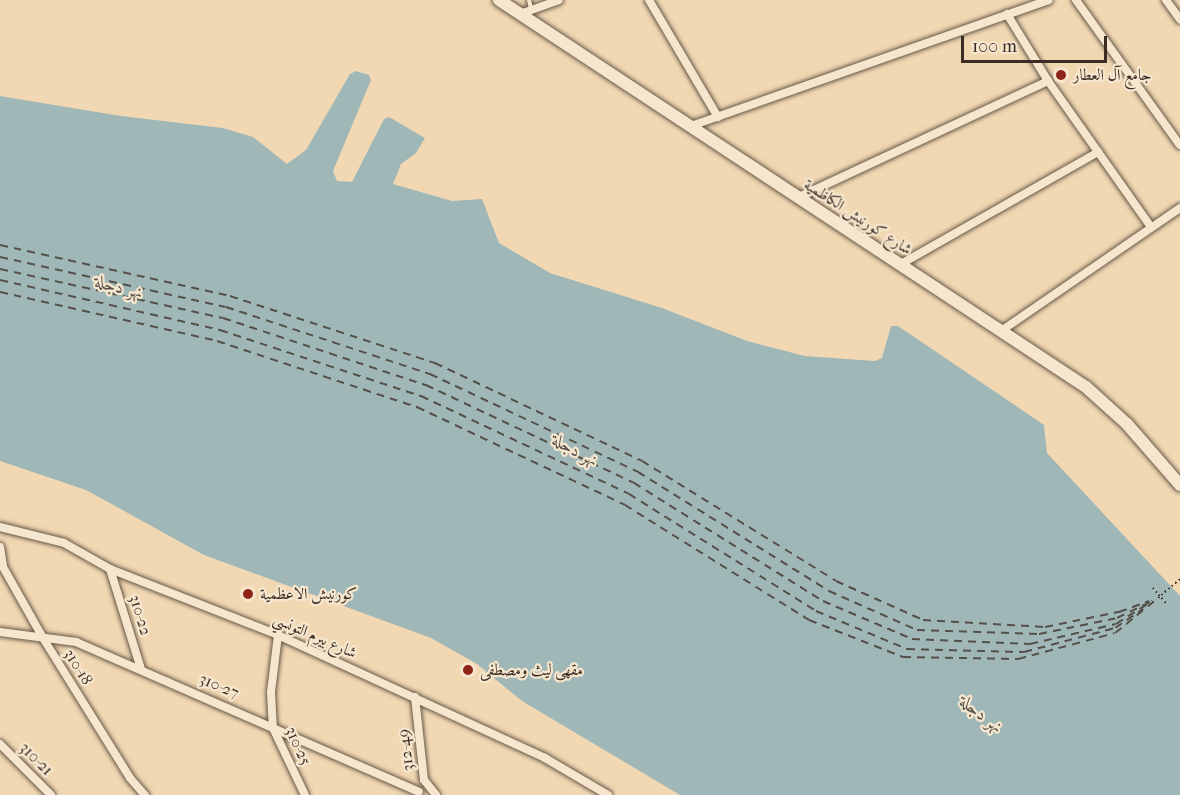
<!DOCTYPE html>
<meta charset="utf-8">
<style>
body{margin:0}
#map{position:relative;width:1180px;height:795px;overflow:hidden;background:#f1d8b3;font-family:"IM FELL French Canon",Amiri,serif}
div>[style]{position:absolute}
.water>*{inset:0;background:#a0b7b8}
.ferry>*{height:1.5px;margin-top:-0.75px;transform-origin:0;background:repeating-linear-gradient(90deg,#545049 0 8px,transparent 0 14px)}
.path>*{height:1.5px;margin-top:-0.75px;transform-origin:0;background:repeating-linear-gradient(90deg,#3a2d24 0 1.5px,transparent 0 4.5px)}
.roads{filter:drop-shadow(0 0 2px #685848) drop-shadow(0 0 2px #685848)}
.lane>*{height:4px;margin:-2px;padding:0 2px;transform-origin:2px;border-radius:2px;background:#f6e6ce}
.street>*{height:8px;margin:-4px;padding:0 4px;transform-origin:4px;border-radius:4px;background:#f6e6ce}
.secondary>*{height:12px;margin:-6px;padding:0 6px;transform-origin:6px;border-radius:6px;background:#f6e6ce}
.dots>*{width:16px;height:16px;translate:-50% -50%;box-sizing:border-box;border:3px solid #f6e6ce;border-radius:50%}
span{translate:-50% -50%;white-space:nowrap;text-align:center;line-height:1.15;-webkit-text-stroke:4.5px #f6e6ce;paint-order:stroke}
.poi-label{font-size:16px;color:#3a2d24}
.left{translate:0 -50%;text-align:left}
.street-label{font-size:16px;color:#3a2d24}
.water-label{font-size:18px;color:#545049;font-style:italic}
.scale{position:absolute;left:961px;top:36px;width:146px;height:27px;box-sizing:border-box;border:3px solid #3a2d24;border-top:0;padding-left:8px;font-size:18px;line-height:21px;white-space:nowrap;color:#3a2d24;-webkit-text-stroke:4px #f6e6ce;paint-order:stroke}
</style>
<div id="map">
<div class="water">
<div style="clip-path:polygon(356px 71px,369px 75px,371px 80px,333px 171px,337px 181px,352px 182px,384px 119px,389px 117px,425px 138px,416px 153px,401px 164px,393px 184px,452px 201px,482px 199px,499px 243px,550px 273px,662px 308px,747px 341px,805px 356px,875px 361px,882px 358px,891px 326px,898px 326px,1044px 425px,1047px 453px,1180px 596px,1180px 795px,680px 795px,522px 701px,477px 664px,431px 638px,204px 555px,86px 490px,0 461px,0 96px,121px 116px,223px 128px,253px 137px,287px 164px,306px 150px,350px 74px)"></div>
</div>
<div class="ferry">
<div style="left:0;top:245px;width:236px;rotate:12.5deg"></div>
<div style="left:230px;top:296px;width:216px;rotate:18.1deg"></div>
<div style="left:435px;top:363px;width:229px;rotate:25.3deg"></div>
<div style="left:642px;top:461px;width:228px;rotate:31.7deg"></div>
<div style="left:836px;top:581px;width:95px;rotate:24.1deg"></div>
<div style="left:923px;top:620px;width:122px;rotate:3.3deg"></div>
<div style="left:1045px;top:627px;width:76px;rotate:-11.5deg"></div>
<div style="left:1119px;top:612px;width:32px;rotate:-20deg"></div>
<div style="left:0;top:257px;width:231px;rotate:12.5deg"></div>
<div style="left:226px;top:307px;width:215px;rotate:18.2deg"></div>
<div style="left:430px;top:374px;width:230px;rotate:25.2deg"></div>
<div style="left:638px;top:472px;width:225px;rotate:31.9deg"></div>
<div style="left:829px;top:591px;width:96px;rotate:23.9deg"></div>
<div style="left:917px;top:630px;width:122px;rotate:1.9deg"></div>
<div style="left:1039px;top:634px;width:80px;rotate:-11.6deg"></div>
<div style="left:1117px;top:618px;width:41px;rotate:-25.9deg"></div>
<div style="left:0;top:269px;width:228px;rotate:12.4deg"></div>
<div style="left:223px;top:318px;width:214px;rotate:18.3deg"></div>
<div style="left:426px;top:385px;width:230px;rotate:25.2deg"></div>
<div style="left:634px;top:483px;width:223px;rotate:32deg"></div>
<div style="left:823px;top:601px;width:97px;rotate:23.1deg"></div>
<div style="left:912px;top:639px;width:118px;rotate:2.4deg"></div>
<div style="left:1030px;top:644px;width:88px;rotate:-13.1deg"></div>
<div style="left:1116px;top:624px;width:43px;rotate:-32.6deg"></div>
<div style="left:0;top:280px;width:226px;rotate:12.8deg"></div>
<div style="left:220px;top:330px;width:212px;rotate:18.2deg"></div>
<div style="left:421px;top:396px;width:230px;rotate:25.2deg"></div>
<div style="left:629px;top:494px;width:221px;rotate:32deg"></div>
<div style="left:816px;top:611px;width:99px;rotate:22.7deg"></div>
<div style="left:907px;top:649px;width:117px;rotate:1.5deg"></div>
<div style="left:1024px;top:652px;width:94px;rotate:-14.8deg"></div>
<div style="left:1115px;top:628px;width:34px;rotate:-34deg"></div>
<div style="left:0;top:292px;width:222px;rotate:12.7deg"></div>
<div style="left:217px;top:341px;width:211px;rotate:18.3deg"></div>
<div style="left:417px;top:407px;width:230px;rotate:25.2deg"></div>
<div style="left:625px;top:505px;width:217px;rotate:32deg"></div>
<div style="left:809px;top:620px;width:101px;rotate:21.5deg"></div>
<div style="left:903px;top:657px;width:115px;rotate:1deg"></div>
<div style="left:1018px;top:659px;width:100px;rotate:-15deg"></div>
<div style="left:1115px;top:633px;width:55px;rotate:-39.1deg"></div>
</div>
<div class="path">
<div style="left:1153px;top:588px;width:21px;rotate:49deg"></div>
<div style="left:1158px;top:598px;width:29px;rotate:-41deg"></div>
</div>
<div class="roads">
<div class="lane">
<div style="left:529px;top:0;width:9px;rotate:77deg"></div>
</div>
<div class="street">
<div style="left:649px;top:0;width:136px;rotate:59.5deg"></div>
<div style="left:1076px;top:0;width:178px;rotate:54.4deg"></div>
<div style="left:1166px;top:0;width:24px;rotate:54deg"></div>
<div style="left:520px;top:14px;width:41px;rotate:-19.7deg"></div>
<div style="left:1007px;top:14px;width:79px;rotate:58.5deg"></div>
<div style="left:1048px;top:81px;width:179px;rotate:54.8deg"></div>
<div style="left:691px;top:126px;width:379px;rotate:-19.4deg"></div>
<div style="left:799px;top:197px;width:275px;rotate:-25deg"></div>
<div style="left:901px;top:264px;width:227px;rotate:-29.6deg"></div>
<div style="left:1001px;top:331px;width:217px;rotate:-34.5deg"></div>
<div style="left:0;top:527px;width:66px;rotate:14deg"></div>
<div style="left:64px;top:543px;width:53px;rotate:29.5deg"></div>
<div style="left:110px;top:569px;width:180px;rotate:21.4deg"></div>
<div style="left:278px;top:635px;width:294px;rotate:24.7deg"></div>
<div style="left:545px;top:758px;width:73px;rotate:30.4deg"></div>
<div style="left:0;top:547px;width:20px;rotate:81deg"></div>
<div style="left:3px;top:567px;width:81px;rotate:60.6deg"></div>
<div style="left:43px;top:638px;width:165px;rotate:58.1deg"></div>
<div style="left:130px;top:778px;width:23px;rotate:49deg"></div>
<div style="left:110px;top:569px;width:105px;rotate:72.8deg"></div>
<div style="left:0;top:632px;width:77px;rotate:7.5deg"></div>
<div style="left:76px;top:642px;width:374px;rotate:23.6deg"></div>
<div style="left:278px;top:635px;width:57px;rotate:97deg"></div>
<div style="left:271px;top:692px;width:36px;rotate:87deg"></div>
<div style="left:273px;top:728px;width:74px;rotate:64.5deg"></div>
<div style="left:415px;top:697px;width:83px;rotate:83.8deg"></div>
<div style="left:424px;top:780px;width:19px;rotate:51deg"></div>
<div style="left:0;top:744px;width:72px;rotate:45deg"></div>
</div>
<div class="secondary">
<div style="left:499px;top:0;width:703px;rotate:33.4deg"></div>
<div style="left:1086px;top:387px;width:55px;rotate:42.1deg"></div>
<div style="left:1127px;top:424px;width:81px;rotate:49deg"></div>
</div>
</div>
<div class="dots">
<div style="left:1061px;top:75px;background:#8f2418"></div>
<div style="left:248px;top:594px;background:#8f2418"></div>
<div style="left:468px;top:670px;background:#8f2418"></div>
</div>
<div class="poi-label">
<span class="left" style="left:1073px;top:75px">جامع آل العطار</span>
<span class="left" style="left:260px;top:594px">كورنيش الاعظمية</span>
<span class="left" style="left:480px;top:670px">مقهى ليث ومصطفى</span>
</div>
<div class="street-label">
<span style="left:858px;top:217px;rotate:33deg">شارع كورنيش الكاظمية</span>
<span style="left:140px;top:615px;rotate:73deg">310-22</span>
<span style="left:315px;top:636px;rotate:24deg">شارع بيرم التونسي</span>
<span style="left:78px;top:667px;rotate:58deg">310-18</span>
<span style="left:219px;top:686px;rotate:23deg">310-27</span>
<span style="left:298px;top:746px;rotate:66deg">310-25</span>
<span style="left:406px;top:750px;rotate:-97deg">312-49</span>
<span style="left:36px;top:759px;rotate:45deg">310-21</span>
</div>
<div class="water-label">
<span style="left:119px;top:288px;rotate:14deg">نهر دجلة</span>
<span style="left:575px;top:451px;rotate:28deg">نهر دجلة</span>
<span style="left:981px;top:715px;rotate:37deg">نهر دجلة</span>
</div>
<div class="scale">100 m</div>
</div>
